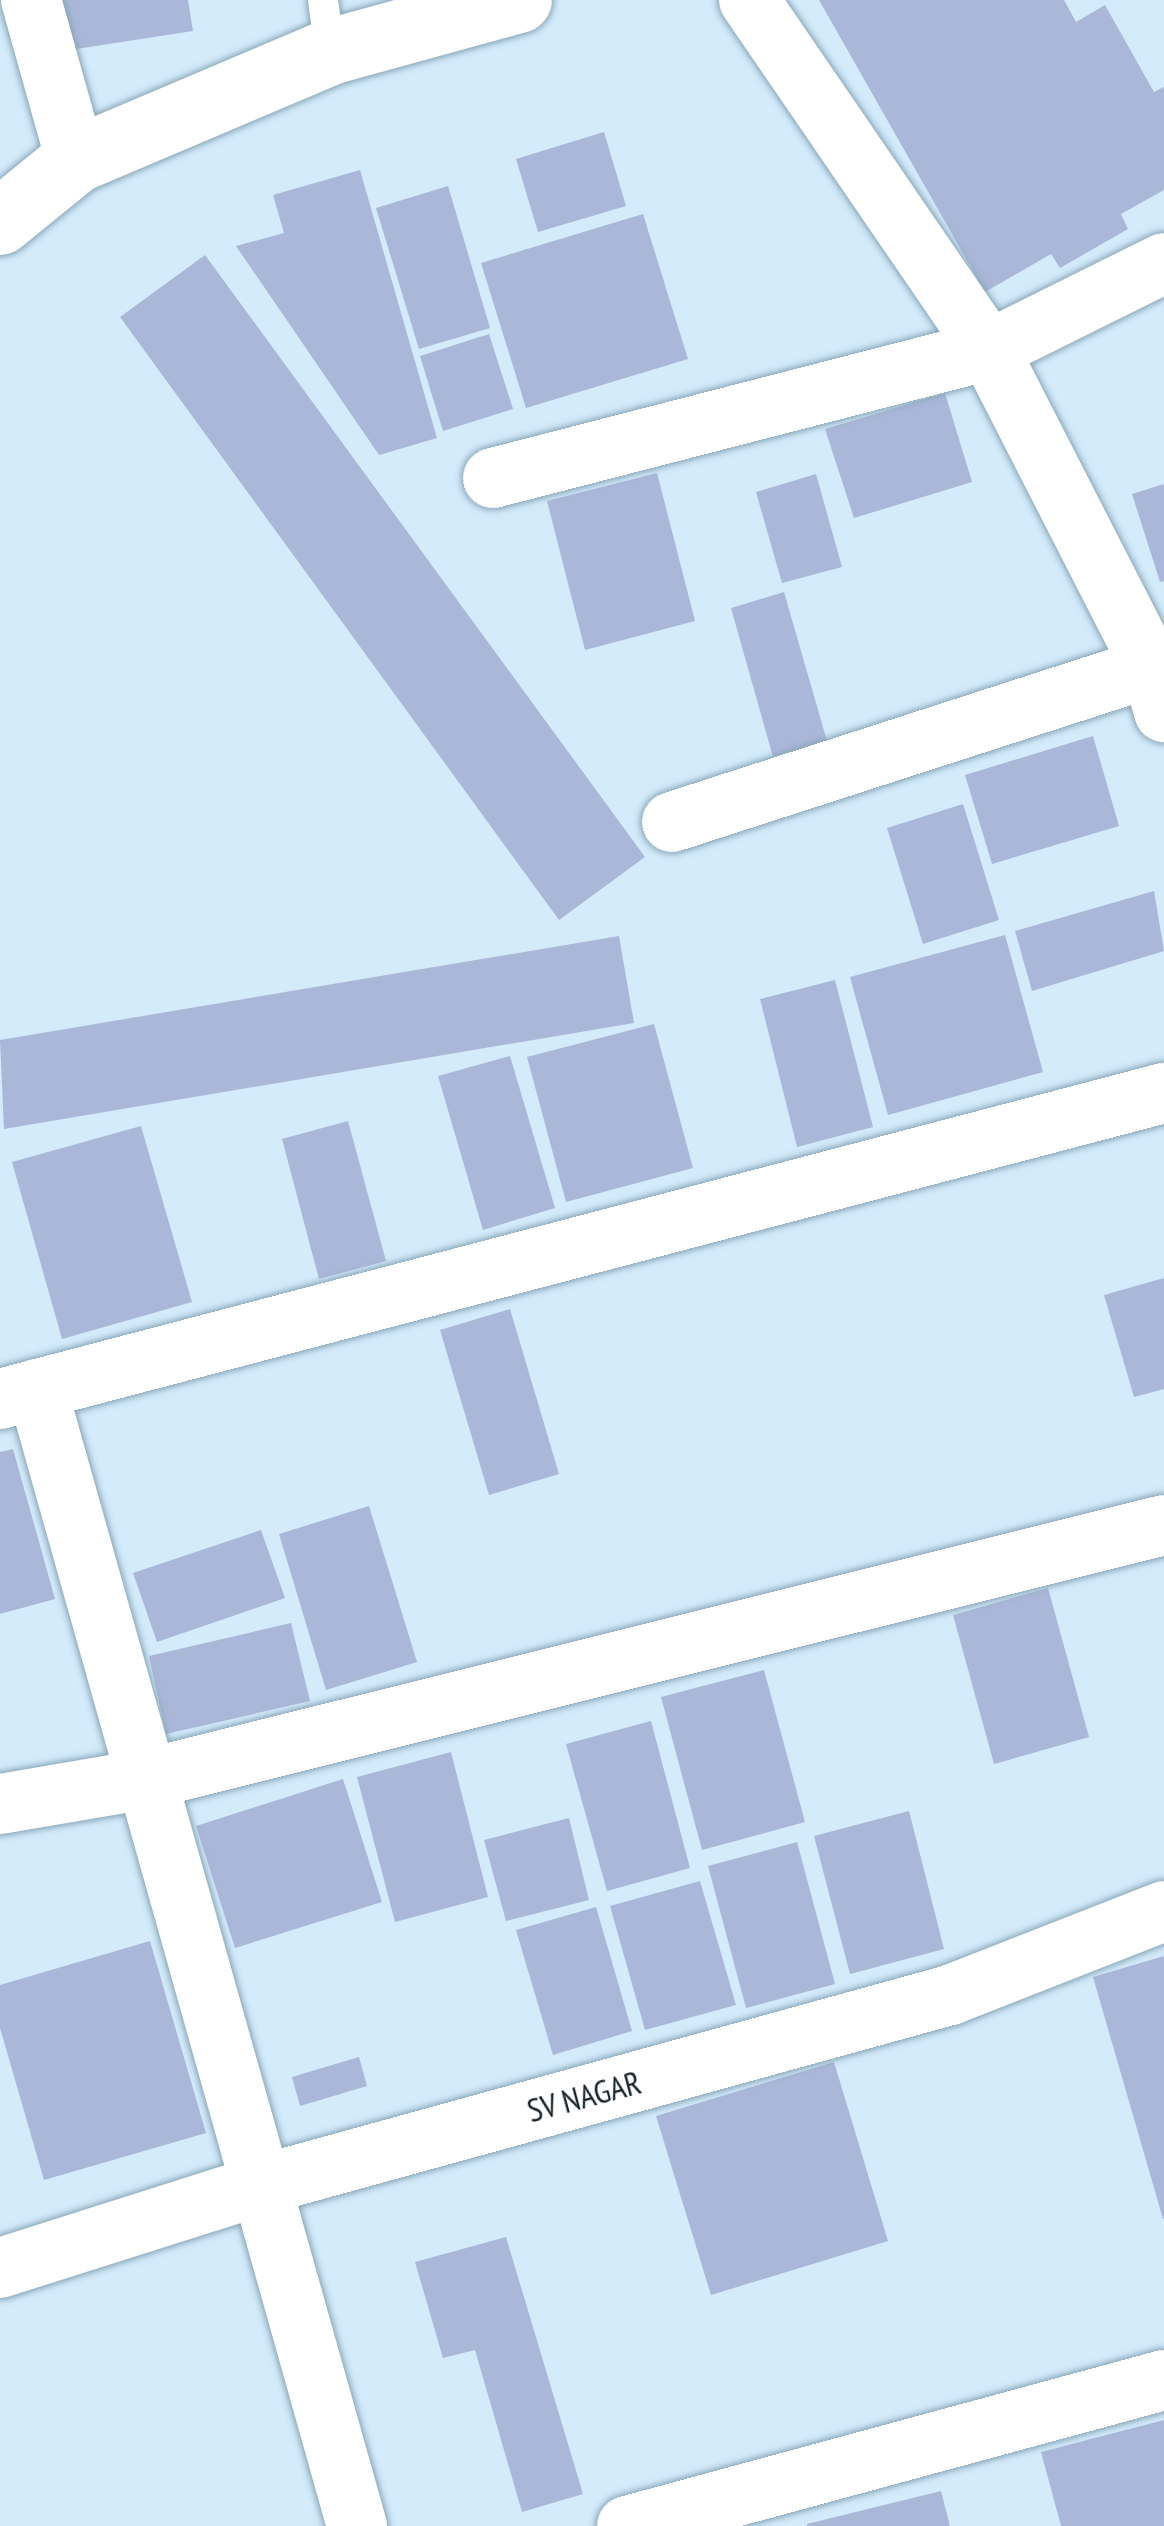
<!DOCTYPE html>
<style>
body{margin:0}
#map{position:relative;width:1164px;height:2526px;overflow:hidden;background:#d3ebfb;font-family:"PT Sans Narrow",sans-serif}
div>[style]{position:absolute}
.building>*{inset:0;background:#abb7d9}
.roads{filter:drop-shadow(0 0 3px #8aa7b9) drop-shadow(0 0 3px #8aa7b9)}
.service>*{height:30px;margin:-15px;padding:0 15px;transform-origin:15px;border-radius:15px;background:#fff}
.minor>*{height:60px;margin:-30px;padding:0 30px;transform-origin:30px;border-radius:30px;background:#fff}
.tertiary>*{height:66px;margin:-33px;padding:0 33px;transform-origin:33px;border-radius:33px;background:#fff}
span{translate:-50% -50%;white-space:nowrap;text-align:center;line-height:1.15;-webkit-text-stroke:9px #fff;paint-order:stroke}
.street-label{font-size:33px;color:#141f26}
</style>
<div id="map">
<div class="building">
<div style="clip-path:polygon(35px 0,188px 0,193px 31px,44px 54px)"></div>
<div style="clip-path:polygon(819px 0,1064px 0,1076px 22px,1105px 5px,1154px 92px,1164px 87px,1164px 190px,1121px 214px,1128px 229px,1060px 268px,1051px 254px,985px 292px)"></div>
<div style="clip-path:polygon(604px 132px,626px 206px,538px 232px,516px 159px)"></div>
<div style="clip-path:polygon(360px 170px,437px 438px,379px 455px,236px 246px,284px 233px,273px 195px)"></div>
<div style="clip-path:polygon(448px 186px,490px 328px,419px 349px,376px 208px)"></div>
<div style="clip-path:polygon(643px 214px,688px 359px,526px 408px,481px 263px)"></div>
<div style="clip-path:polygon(205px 255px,645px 857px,559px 920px,120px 317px)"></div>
<div style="clip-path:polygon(489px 334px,513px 409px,443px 431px,420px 356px)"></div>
<div style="clip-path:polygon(945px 393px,972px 482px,854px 518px,825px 429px)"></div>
<div style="clip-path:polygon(657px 473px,695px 621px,585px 650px,547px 501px)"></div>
<div style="clip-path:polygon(816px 474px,842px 567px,782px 583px,756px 492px)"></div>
<div style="clip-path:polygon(1164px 484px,1164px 581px,1160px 582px,1132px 494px)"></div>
<div style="clip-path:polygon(784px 592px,827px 741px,773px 757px,731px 608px)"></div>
<div style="clip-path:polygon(1093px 736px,1119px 826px,992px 864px,965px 775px)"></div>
<div style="clip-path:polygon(963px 804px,999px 920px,923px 944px,887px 828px)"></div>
<div style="clip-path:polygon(1154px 891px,1164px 951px,1032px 991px,1015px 931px)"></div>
<div style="clip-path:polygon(1005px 935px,1043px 1072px,888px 1115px,850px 977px)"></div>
<div style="clip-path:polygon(619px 936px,634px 1023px,4px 1129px,0 1040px)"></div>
<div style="clip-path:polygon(835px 980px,873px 1127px,797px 1147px,760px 999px)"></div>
<div style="clip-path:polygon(654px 1024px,693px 1168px,566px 1202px,527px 1057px)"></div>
<div style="clip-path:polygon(510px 1056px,555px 1208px,483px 1230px,438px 1076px)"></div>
<div style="clip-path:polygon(348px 1121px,386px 1261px,319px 1279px,282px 1139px)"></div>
<div style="clip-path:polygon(141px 1126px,192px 1302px,62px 1339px,12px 1162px)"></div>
<div style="clip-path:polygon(1164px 1278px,1164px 1389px,1134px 1397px,1104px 1295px)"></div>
<div style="clip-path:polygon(510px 1309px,559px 1474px,489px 1495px,440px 1330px)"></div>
<div style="clip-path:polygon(13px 1449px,55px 1599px,0 1614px,0 1452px)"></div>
<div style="clip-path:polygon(369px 1506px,417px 1662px,326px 1690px,279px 1534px)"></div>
<div style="clip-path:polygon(261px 1530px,285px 1598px,157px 1642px,133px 1573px)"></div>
<div style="clip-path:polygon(1048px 1588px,1089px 1737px,994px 1764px,953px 1615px)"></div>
<div style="clip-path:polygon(291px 1623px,310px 1701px,166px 1734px,149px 1656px)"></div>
<div style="clip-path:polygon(764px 1670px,805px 1822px,702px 1850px,661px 1697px)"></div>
<div style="clip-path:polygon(651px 1721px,690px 1868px,607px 1891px,566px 1744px)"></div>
<div style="clip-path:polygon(451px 1752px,488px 1897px,395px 1922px,357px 1777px)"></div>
<div style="clip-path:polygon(343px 1779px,382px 1902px,235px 1948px,196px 1826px)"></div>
<div style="clip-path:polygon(909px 1811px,944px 1949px,850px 1974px,814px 1836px)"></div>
<div style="clip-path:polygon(569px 1818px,589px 1900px,506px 1921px,484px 1840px)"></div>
<div style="clip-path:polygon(797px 1842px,835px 1984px,746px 2008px,708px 1866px)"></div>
<div style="clip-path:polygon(700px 1881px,736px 2005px,645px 2030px,610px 1906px)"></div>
<div style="clip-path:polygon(596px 1907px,632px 2031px,553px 2055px,516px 1930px)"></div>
<div style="clip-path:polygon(150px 1941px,206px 2133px,44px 2180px,0 2028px,0 1985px)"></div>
<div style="clip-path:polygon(1164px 1956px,1164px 2219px,1163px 2219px,1093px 1977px)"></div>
<div style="clip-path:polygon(359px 2057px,367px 2086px,300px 2106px,292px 2077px)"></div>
<div style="clip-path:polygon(834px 2062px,888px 2241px,711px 2295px,656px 2116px)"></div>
<div style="clip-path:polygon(506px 2237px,583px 2494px,522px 2512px,475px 2350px,443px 2358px,415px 2262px)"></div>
<div style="clip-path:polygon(1164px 2420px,1164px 2526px,1061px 2526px,1041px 2452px)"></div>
<div style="clip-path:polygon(941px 2491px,950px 2526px,807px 2526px,807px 2524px)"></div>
</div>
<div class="roads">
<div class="service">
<div style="left:323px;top:0;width:52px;rotate:82.3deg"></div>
</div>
<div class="minor">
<div style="left:31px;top:0;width:166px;rotate:74.3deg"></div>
<div style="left:749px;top:0;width:424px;rotate:55.6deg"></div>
<div style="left:989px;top:350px;width:355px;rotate:62.9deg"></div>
<div style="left:1151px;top:666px;width:48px;rotate:74.2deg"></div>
<div style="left:493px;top:478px;width:512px;rotate:-14.47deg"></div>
<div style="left:989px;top:350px;width:195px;rotate:-26.4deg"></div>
<div style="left:672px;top:822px;width:517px;rotate:-17.91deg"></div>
<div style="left:37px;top:1389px;width:1181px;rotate:74.28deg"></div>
<div style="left:0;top:1399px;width:1204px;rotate:-14.73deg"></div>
<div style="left:0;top:1804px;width:149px;rotate:-9.7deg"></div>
<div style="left:147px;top:1779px;width:1048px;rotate:-14.02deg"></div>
<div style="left:0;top:2268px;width:278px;rotate:-17.6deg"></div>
<div style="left:265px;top:2184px;width:711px;rotate:-15.42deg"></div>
<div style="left:950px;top:1995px;width:230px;rotate:-21.4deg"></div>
<div style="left:627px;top:2526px;width:556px;rotate:-15.21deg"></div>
</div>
<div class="tertiary">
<div style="left:0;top:222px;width:98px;rotate:-39.2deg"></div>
<div style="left:76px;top:160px;width:276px;rotate:-23deg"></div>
<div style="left:330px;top:52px;width:196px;rotate:-15.4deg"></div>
</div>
</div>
<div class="street-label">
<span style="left:584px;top:2096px;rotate:-15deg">SV NAGAR</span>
</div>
</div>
